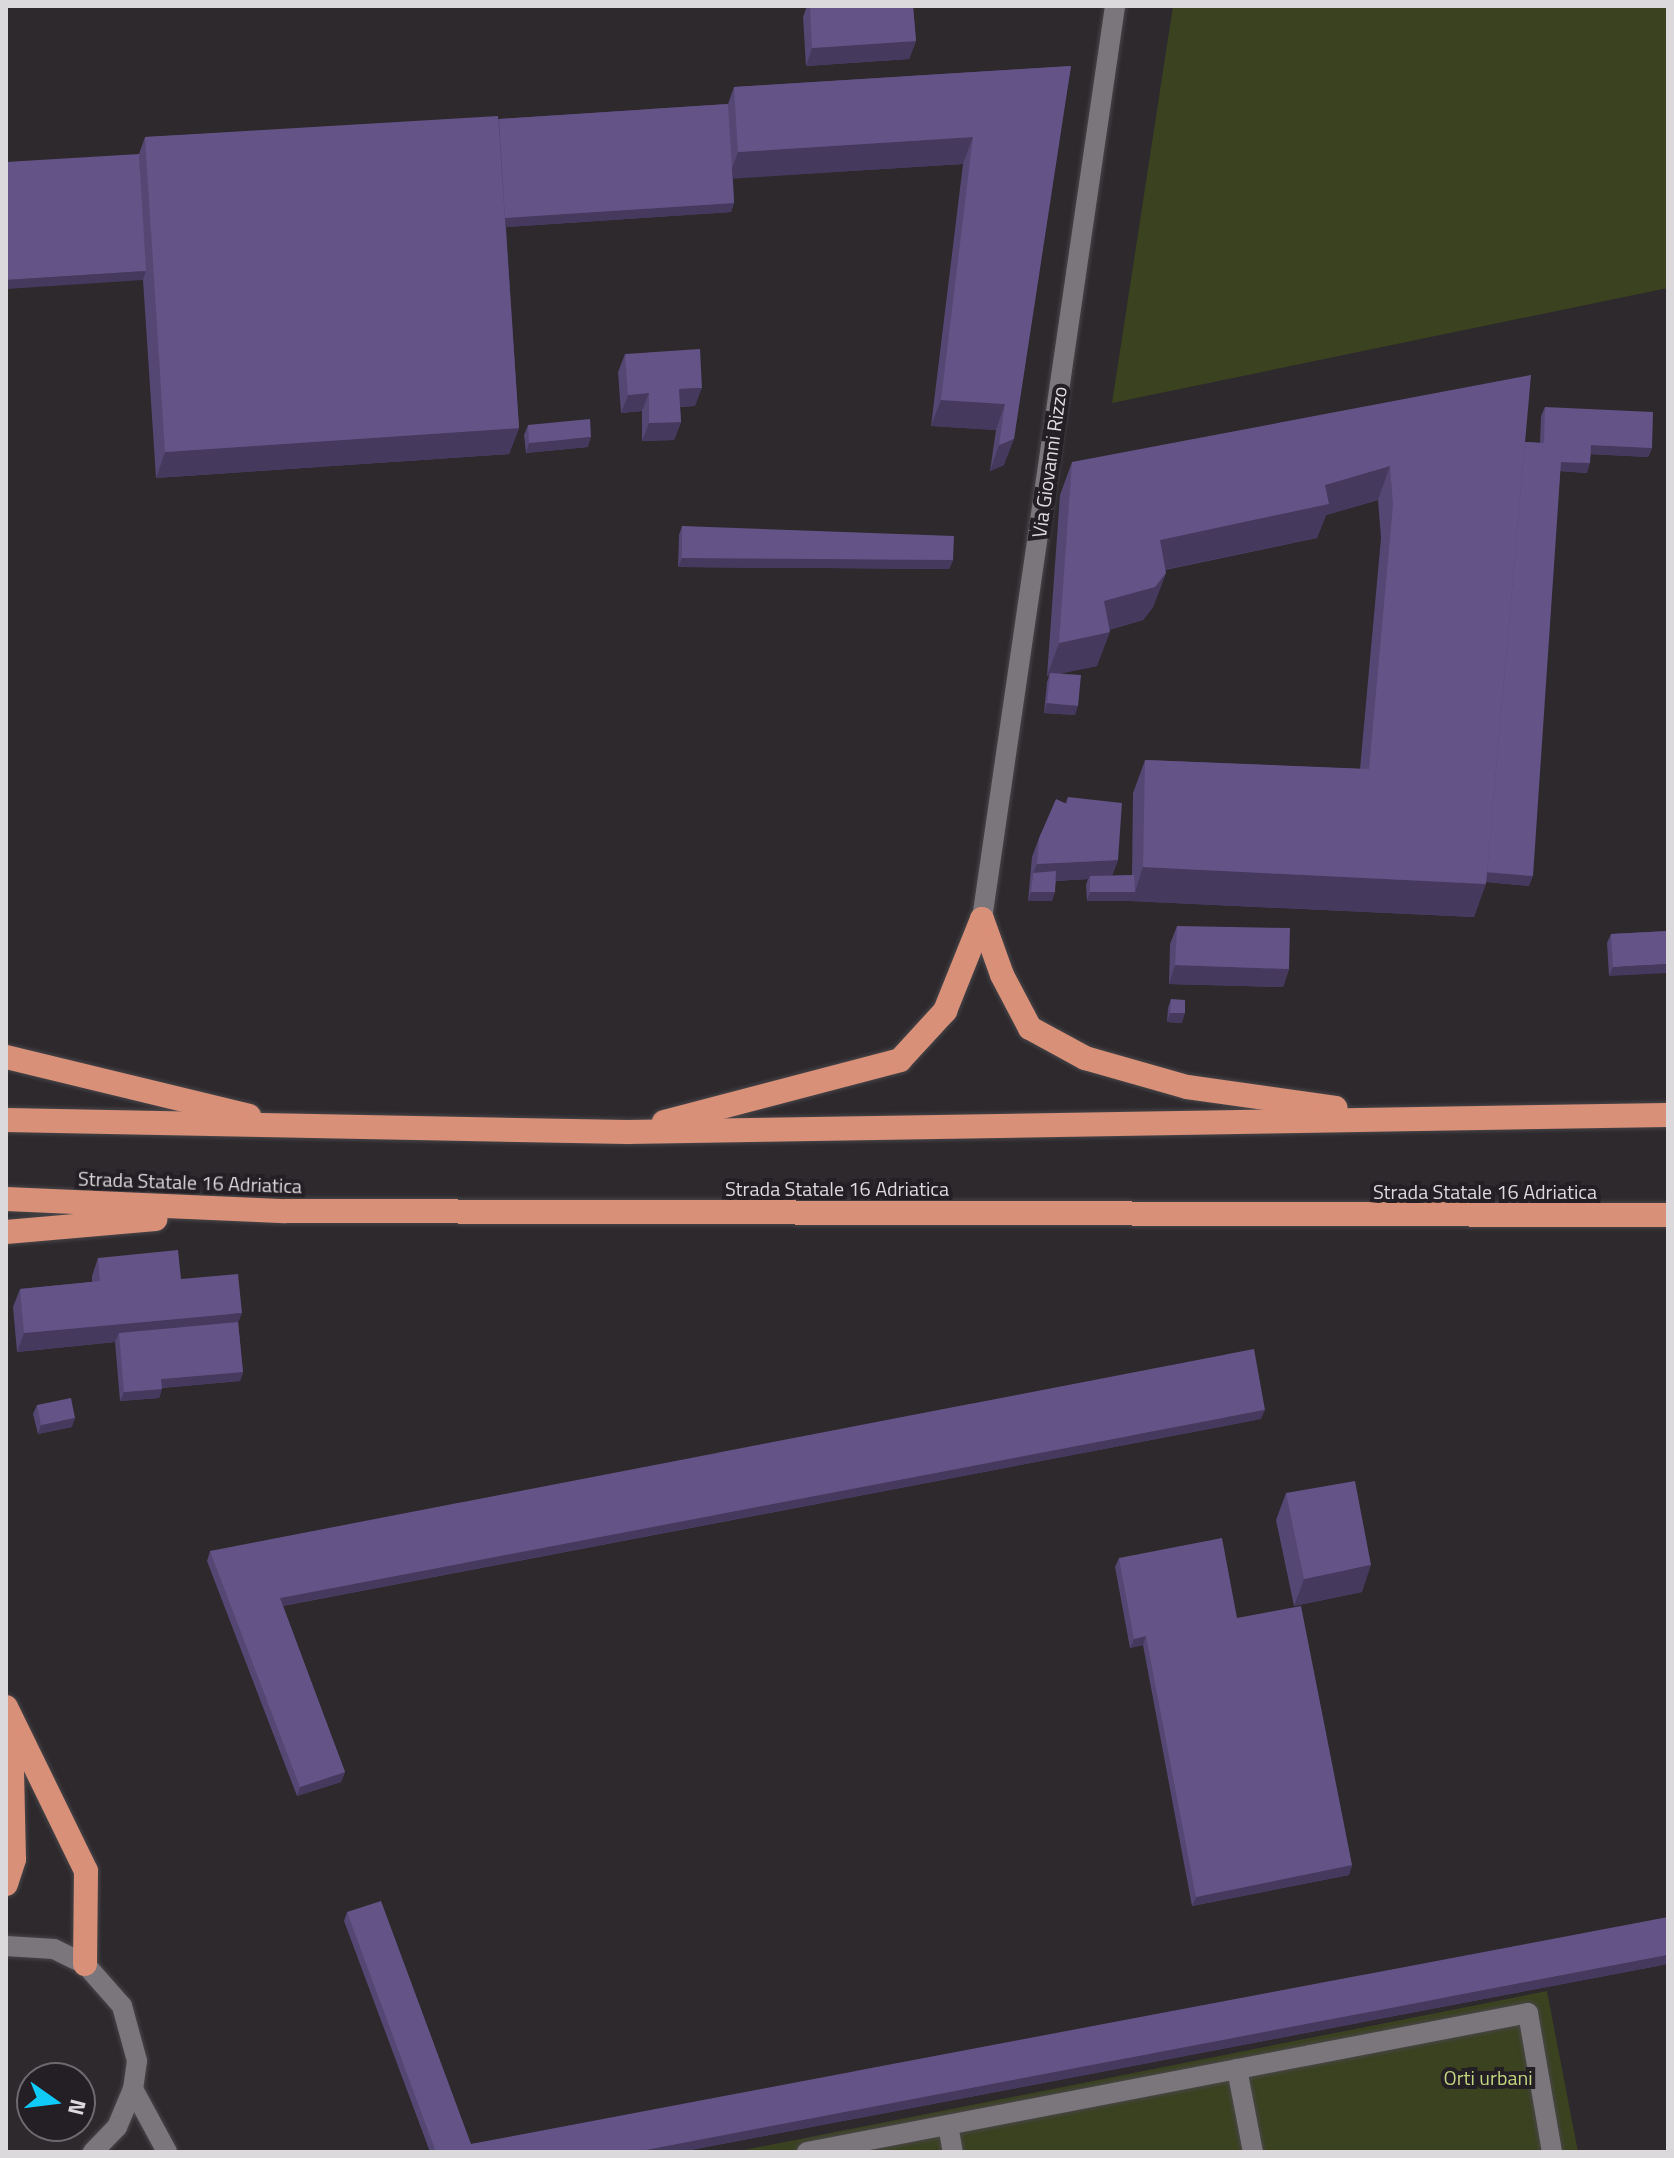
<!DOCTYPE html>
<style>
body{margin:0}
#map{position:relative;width:1674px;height:2158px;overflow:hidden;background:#2d292d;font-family:"Titillium Web",sans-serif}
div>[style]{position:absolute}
.green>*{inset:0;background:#3a4220}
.roads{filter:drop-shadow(0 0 2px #494649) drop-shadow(0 0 2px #494649)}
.minor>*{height:20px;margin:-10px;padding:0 10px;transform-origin:10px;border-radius:10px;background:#7b767b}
.highway>*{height:24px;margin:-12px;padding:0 12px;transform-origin:12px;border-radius:12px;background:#d99079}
.wall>*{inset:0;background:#554773}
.shaded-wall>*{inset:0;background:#453a5e}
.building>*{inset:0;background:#635386}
span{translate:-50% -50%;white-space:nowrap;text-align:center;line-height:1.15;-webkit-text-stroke:8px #241f24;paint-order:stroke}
.street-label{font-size:20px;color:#dcd9dc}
.park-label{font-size:20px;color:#c2d580}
.frame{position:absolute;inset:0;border:8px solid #dcd9dc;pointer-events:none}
.north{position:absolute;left:16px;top:2062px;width:80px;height:80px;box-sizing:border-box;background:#241f24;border:2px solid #6e696e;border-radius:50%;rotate:104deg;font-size:22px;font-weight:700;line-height:32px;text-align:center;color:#dcd9dc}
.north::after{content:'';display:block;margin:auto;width:28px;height:36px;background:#10cafa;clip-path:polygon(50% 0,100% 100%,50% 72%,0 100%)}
</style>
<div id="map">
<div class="green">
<div style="clip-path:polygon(1173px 6px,1668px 6px,1668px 288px,1112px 403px)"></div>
<div style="clip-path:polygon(1547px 1991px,1578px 2152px,734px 2152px)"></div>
</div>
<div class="roads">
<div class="minor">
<div style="left:982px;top:919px;width:923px;rotate:-81.71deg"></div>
<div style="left:6px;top:1946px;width:48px;rotate:3.6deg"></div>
<div style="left:54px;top:1949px;width:34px;rotate:26deg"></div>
<div style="left:85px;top:1964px;width:56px;rotate:48.6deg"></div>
<div style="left:122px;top:2006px;width:57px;rotate:74.7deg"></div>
<div style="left:137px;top:2061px;width:28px;rotate:98deg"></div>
<div style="left:133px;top:2089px;width:41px;rotate:112.8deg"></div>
<div style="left:117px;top:2127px;width:35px;rotate:134deg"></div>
<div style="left:1237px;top:2069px;width:85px;rotate:79.1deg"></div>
<div style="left:133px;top:2089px;width:72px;rotate:61.6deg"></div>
<div style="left:948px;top:2125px;width:27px;rotate:80deg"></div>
<div style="left:807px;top:2152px;width:734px;rotate:-10.91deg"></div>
<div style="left:1528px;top:2013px;width:141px;rotate:80.2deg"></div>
</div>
<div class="highway">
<div style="left:982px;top:919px;width:59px;rotate:70.3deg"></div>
<div style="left:1002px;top:975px;width:60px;rotate:62.2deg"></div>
<div style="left:1030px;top:1028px;width:63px;rotate:28.6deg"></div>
<div style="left:1085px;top:1058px;width:106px;rotate:15.9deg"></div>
<div style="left:1187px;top:1087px;width:150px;rotate:8deg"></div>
<div style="left:6px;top:1057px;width:250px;rotate:13.6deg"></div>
<div style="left:6px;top:1120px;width:621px;rotate:1.11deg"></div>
<div style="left:627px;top:1132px;width:1041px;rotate:-0.94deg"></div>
<div style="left:664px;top:1122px;width:244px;rotate:-14.7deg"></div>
<div style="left:900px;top:1060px;width:67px;rotate:-47.4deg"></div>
<div style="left:945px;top:1011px;width:99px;rotate:-68.1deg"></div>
<div style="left:6px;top:1199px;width:280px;rotate:2.5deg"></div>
<div style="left:286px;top:1211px;width:1382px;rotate:0.17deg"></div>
<div style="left:6px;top:1232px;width:150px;rotate:-5deg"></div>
<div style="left:6px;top:1707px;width:182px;rotate:64deg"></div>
<div style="left:86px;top:1871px;width:93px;rotate:90.6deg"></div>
<div style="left:6px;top:1884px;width:26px;rotate:-72deg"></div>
<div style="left:14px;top:1859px;width:133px;rotate:-91.3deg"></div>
</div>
</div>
<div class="wall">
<div style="clip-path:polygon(807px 6px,913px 6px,916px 41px,909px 59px,806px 66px,803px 17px)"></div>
<div style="clip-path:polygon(1071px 66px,1004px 465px,990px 471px,996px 430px,931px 426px,963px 164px,733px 178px,734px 203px,731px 212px,506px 227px,519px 428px,509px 454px,156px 478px,143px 280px,139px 154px,145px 137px,499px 119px,728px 104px,734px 87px)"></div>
<div style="clip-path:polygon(625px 354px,695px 406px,680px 407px,681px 422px,674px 440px,642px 441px,642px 411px,621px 413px,618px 372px)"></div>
<div style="clip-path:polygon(1545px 407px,1652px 448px,1648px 457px,1591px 454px,1587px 473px,1560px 471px,1529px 886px,1486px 882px,1474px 917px,1131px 901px,1087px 901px,1086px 885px,1088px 879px,1056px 881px,1052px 901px,1028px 901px,1032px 857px,1039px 838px,1065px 804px,1068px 797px,1118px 860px,1112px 876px,1132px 875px,1133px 793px,1145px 760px,1360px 769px,1381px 538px,1378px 500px,1326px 515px,1317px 538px,1165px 570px,1166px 573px,1153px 607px,1143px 620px,1109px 630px,1097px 666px,1061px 673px,1075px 715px,1044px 713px,1047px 682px,1049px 676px,1047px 676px,1060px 495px,1072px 462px,1525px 442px,1540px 443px,1541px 416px)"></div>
<div style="clip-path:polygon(528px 425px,588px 447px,526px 453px,524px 435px)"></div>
<div style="clip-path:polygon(682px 526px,953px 560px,949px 569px,678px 567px,679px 535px)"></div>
<div style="clip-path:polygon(1177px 926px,1289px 969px,1283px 987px,1169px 984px,1170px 944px)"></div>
<div style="clip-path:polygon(1668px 931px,1609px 976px,1607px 943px,1611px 934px)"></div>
<div style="clip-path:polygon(1171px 999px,1182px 1023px,1167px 1022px,1168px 1008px)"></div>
<div style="clip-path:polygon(98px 1258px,181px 1279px,238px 1322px,243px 1372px,240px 1381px,162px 1388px,159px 1398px,120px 1401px,115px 1342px,17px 1352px,13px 1307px,20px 1289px,92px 1282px,92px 1276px)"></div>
<div style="clip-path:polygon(37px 1405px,72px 1427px,38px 1434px,33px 1414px)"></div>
<div style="clip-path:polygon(1261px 1419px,283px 1606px,345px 1772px,341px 1782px,297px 1796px,207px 1561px,210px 1551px)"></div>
<div style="clip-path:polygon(1286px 1493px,1362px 1592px,1294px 1606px,1276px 1520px)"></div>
<div style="clip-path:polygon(1119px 1558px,1237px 1618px,1352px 1865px,1349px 1875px,1192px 1906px,1143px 1645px,1130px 1648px,1115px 1567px)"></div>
<div style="clip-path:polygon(347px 1912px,471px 2144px,1668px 1964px,680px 2152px,430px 2152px,344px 1921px)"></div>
</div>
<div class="shaded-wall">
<div style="clip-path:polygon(916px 41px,909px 59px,806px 66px,812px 48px)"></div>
<div style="clip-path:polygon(973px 137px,963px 164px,728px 179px,738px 152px)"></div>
<div style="clip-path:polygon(734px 203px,731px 212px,495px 228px,498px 218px)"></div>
<div style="clip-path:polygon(146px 271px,143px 280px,6px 289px,6px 280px)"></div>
<div style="clip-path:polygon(702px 388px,695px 406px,672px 407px,679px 389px)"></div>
<div style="clip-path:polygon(649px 393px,642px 411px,621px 413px,628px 395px)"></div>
<div style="clip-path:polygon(941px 400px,1005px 404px,996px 430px,931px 426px)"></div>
<div style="clip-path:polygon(681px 422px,674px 440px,642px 441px,649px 423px)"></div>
<div style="clip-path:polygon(519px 428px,509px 454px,156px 478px,165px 452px)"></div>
<div style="clip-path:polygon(591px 437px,588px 447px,526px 453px,529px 443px)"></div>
<div style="clip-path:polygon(1014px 439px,1004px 465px,990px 471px,999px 445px)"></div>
<div style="clip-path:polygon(1591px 445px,1652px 448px,1648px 457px,1587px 454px)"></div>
<div style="clip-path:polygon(1561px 462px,1590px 463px,1587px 473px,1558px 471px)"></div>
<div style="clip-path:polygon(1390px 466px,1378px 500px,1326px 515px,1317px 538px,1148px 573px,1160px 540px,1325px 485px)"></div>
<div style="clip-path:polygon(682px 558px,953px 560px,949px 569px,678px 567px)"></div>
<div style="clip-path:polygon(1166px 573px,1153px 607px,1143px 620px,1092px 635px,1104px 601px)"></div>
<div style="clip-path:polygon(1110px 632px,1097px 666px,1050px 676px,1050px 673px,1049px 676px,1047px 676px,1059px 643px)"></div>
<div style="clip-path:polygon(1047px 703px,1078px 706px,1075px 715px,1044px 713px)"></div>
<div style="clip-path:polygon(1118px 860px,1111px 878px,1090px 876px,1089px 879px,1032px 882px,1033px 873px,1037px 864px)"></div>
<div style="clip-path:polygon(1143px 867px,1486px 884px,1474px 917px,1131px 901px,1087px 901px,1090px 892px,1135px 892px)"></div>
<div style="clip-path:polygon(1480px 872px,1533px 876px,1529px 886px,1477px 881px)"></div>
<div style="clip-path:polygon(1031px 892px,1055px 892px,1052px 901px,1028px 901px)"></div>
<div style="clip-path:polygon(1668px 964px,1668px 973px,1609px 976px,1613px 967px)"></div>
<div style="clip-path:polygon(1175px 965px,1289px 969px,1283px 987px,1169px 984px)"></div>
<div style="clip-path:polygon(1170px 1013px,1185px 1013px,1182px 1023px,1167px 1022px)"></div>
<div style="clip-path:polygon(242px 1313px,235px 1331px,119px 1333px,115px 1342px,17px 1352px,24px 1333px)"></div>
<div style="clip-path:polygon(243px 1372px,240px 1381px,158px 1388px,161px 1379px)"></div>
<div style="clip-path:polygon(162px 1389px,159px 1398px,120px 1401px,124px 1392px)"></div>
<div style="clip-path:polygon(1265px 1410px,1261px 1419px,276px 1607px,280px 1598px)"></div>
<div style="clip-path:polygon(75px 1418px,72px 1427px,38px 1434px,41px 1425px)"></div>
<div style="clip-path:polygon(1371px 1565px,1362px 1592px,1294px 1606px,1304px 1579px)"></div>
<div style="clip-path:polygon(1146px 1636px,1143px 1645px,1130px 1648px,1134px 1639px)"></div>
<div style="clip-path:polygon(345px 1772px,341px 1782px,297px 1796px,300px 1787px)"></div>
<div style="clip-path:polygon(1352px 1865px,1349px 1875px,1192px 1906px,1196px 1897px)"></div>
<div style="clip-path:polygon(1668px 1955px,1668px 1964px,680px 2152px,635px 2152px)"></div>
</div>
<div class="building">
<div style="clip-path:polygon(810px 6px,913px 6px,916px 41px,812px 48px)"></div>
<div style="clip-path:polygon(1071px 66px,1014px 439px,999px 445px,1005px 404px,941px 400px,973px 137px,738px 152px,734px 87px)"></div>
<div style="clip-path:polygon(728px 104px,734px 203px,505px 218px,499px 119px)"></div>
<div style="clip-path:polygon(498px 116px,519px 428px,165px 452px,145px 137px)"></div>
<div style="clip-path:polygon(139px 154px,146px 271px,6px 280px,6px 162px)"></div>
<div style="clip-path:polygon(700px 349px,702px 388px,679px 389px,681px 422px,649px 423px,649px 393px,628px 395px,625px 354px)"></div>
<div style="clip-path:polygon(1531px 375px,1486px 884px,1143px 867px,1145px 760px,1369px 769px,1393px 505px,1390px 466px,1325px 485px,1329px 504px,1160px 540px,1166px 573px,1155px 587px,1104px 601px,1110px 632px,1059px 643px,1072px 462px)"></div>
<div style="clip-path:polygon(1545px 407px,1653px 412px,1652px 448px,1591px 445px,1590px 463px,1561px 462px,1533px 876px,1487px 872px,1525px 442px,1544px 443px)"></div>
<div style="clip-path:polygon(590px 419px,591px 437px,529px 443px,528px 425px)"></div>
<div style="clip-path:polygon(682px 526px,954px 536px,953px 560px,682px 558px)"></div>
<div style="clip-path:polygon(1050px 673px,1081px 675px,1078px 706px,1047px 703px)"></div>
<div style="clip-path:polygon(1068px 797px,1122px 803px,1118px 860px,1037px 864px,1039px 838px,1056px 799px,1067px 804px)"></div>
<div style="clip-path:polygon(1056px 871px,1055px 892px,1031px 892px,1033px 873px)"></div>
<div style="clip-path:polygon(1134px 875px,1135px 892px,1090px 892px,1090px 876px)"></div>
<div style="clip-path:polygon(1177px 926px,1290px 928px,1289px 969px,1175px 965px)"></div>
<div style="clip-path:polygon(1668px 931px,1668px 964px,1613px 967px,1611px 934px)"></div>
<div style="clip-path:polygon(1171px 999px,1185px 1000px,1185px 1013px,1170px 1013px)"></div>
<div style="clip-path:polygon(178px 1250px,181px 1279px,238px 1274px,242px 1313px,24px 1333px,20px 1289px,100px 1281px,98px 1258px)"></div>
<div style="clip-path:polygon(238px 1322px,243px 1372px,161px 1379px,162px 1389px,124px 1392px,119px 1333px)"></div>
<div style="clip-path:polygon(1254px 1349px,1265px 1410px,280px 1598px,345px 1772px,300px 1787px,210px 1551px)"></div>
<div style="clip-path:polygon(71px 1398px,75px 1418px,41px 1425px,37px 1405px)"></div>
<div style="clip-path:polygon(1355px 1481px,1371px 1565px,1304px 1579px,1286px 1493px)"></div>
<div style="clip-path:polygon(1222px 1538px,1237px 1618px,1301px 1606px,1352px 1865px,1196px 1897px,1146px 1636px,1134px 1639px,1119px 1558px)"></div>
<div style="clip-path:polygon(381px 1901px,471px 2144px,1668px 1917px,1668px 1955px,635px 2152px,436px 2152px,347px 1912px)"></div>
</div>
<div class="street-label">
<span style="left:1049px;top:462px;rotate:-82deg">Via Giovanni Rizzo</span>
<span style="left:190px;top:1182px;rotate:2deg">Strada Statale 16 Adriatica</span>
<span style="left:837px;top:1188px">Strada Statale 16 Adriatica</span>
<span style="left:1485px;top:1191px">Strada Statale 16 Adriatica</span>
</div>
<div class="park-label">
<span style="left:1488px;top:2077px">Orti urbani</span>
</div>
<div class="frame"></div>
<div class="north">N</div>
</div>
